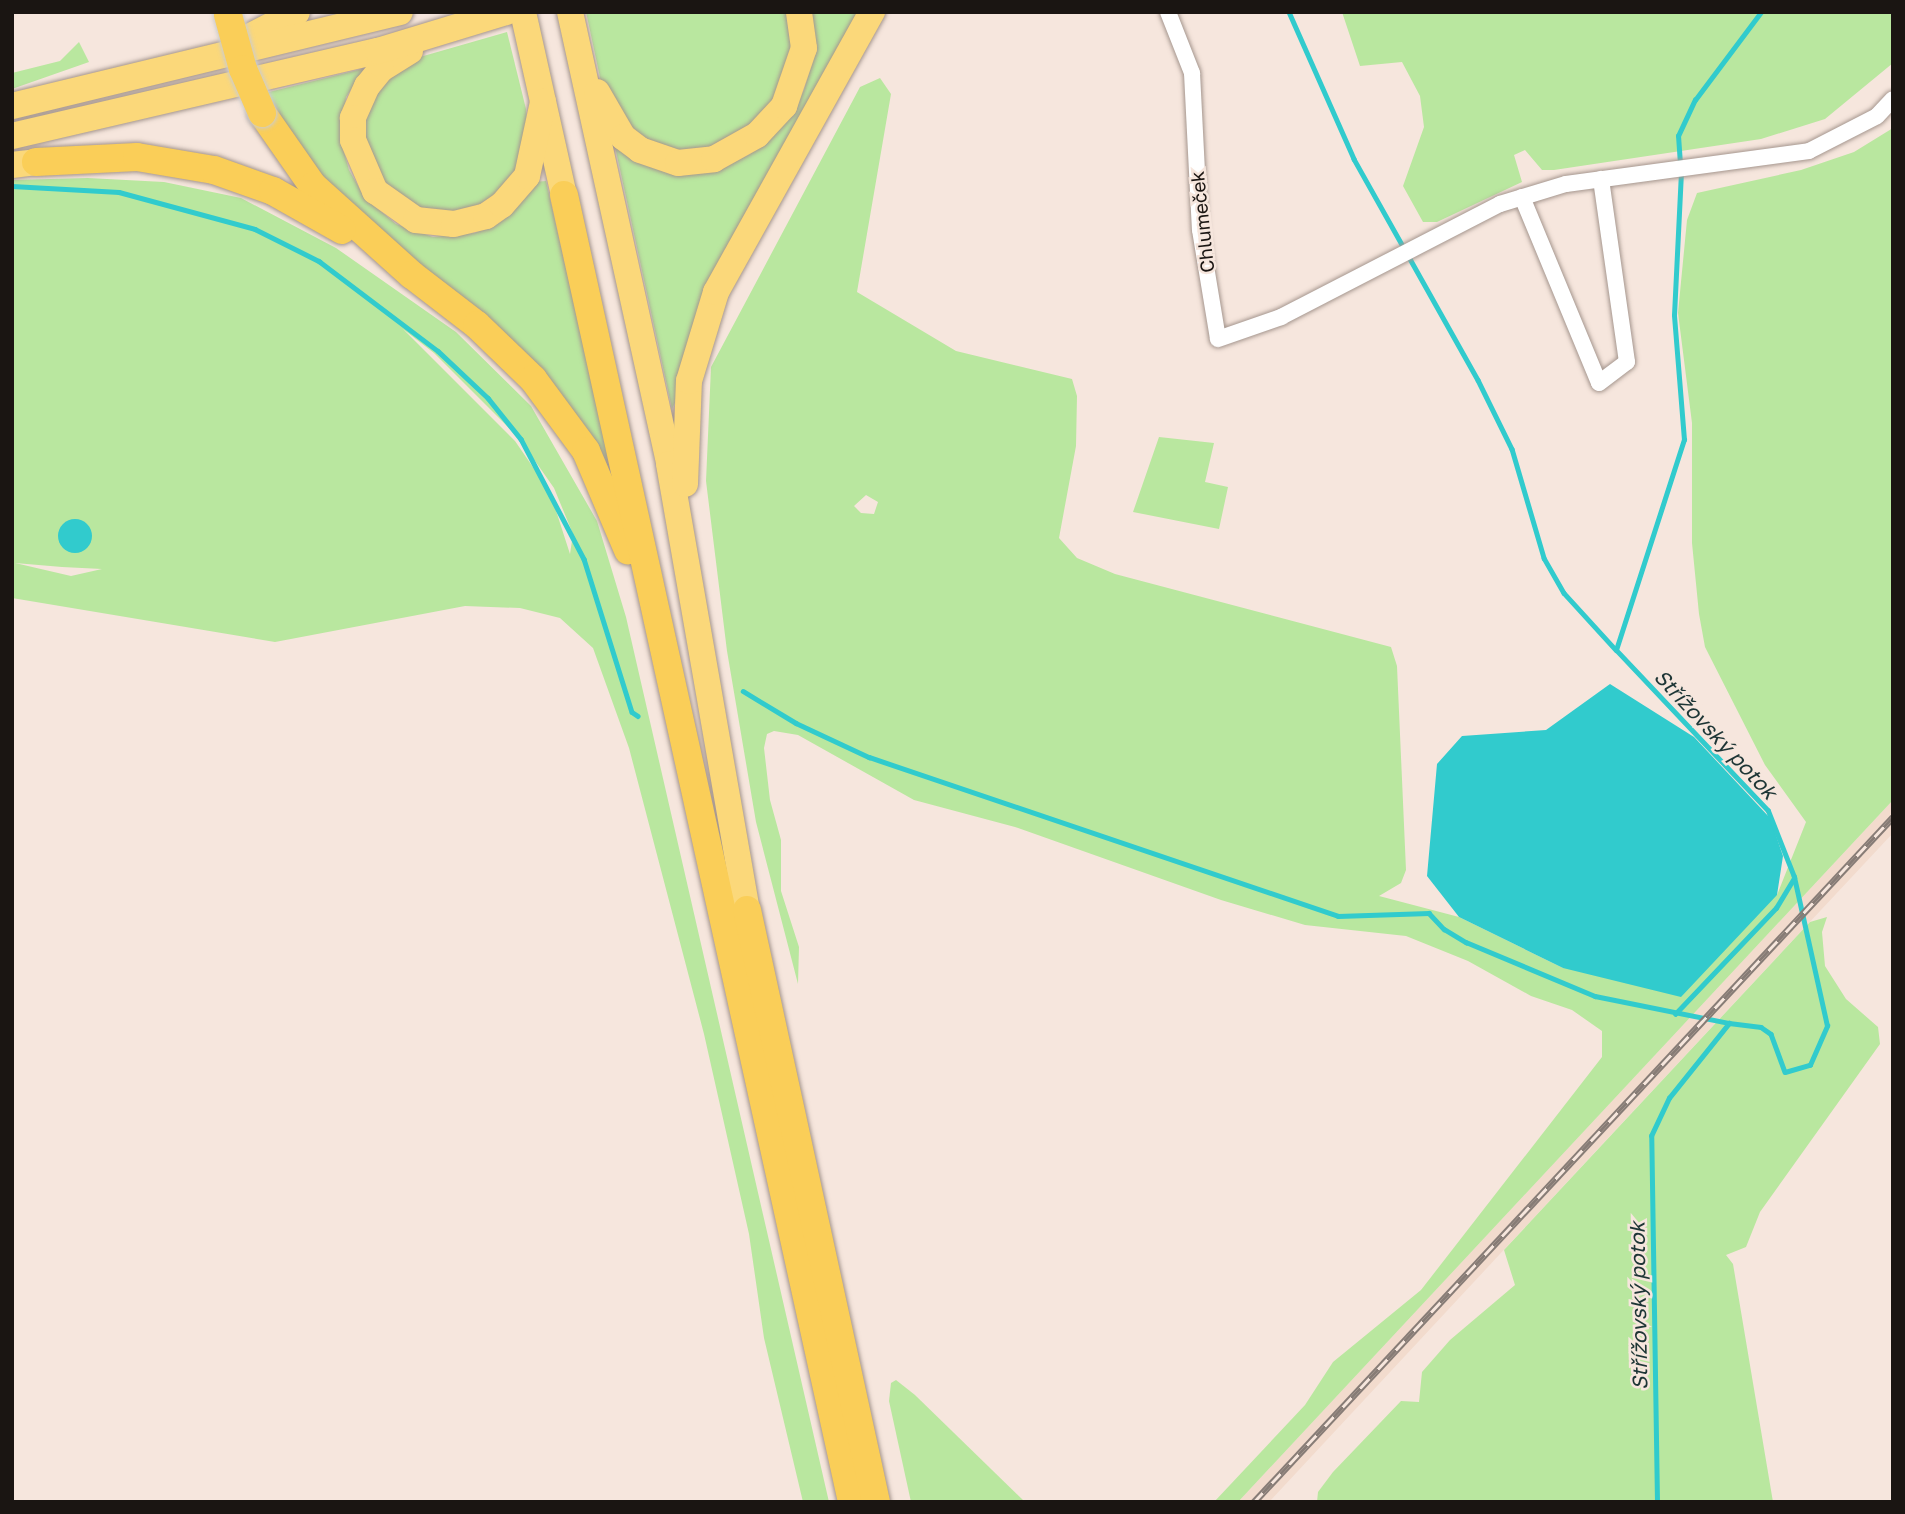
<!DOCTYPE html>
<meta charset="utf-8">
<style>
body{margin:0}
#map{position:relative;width:1905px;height:1514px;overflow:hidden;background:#f6e6dd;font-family:"Golos Text",sans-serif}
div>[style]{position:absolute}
.built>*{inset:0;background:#f2dbcd}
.green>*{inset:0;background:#b9e79f}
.water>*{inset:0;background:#31cbcd}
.round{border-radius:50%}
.stream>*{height:4.5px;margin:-2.25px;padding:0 2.25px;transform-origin:2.25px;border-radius:2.25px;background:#31cbcd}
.roads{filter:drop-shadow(0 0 2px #a5968e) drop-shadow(0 0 2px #a5968e)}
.minor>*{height:16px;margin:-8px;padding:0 8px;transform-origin:8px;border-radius:8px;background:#fff}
.trunk>*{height:26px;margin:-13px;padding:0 13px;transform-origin:13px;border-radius:13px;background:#fbd87a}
.motorway>*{height:28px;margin:-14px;padding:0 14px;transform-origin:14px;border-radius:14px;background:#face58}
.rail>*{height:7px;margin-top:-3.5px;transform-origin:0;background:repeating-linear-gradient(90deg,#f6e6dd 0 13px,#877c76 0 26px);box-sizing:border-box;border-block:2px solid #877c76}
.bridges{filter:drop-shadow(0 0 2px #cdcccb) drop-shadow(0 0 2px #cdcccb)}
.motorway-bridge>*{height:28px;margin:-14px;padding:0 14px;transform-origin:14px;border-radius:14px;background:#face58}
span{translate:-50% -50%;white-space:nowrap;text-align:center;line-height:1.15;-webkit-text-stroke:5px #f6e6dd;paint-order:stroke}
.street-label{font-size:19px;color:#1a1512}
.water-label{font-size:21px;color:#1d3535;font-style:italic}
.frame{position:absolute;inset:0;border:14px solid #1a1512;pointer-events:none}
</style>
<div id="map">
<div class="built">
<div style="clip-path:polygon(1893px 800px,1893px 833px,1595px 1152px,1269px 1502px,1238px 1502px)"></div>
</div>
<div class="green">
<div style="clip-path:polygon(586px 12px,791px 12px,797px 48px,766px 116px,696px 156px,644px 144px,601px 82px)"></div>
<div style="clip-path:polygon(811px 12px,860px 12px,672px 409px,614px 142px,635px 160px,677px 175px,718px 170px,750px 154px,793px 112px,804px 90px,816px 49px)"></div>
<div style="clip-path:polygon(1342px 12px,1893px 12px,1893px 63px,1825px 119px,1761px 139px,1554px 170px,1542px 170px,1525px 150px,1514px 155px,1522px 182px,1437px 222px,1423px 222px,1403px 186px,1424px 127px,1420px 96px,1402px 62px,1360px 66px)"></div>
<div style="clip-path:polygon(507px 32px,526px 109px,528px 132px,520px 169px,484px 211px,418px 216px,365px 163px,363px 104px,399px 63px)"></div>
<div style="clip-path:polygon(79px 42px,89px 62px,12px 89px,12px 73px,60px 61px)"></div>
<div style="clip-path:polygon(366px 68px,346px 97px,341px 141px,349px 170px,365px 198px,396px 224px,433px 237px,475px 233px,510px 215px,534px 182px,546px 181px,618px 496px,596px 453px,341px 205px,265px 93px)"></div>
<div style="clip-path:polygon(evenodd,880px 78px,891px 94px,857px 292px,956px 351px,1072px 379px,1077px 396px,1076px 446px,1059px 538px,1077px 558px,1115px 574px,1391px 647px,1397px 666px,1406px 870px,1401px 883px,1379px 896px,1459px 917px,1563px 968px,1777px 895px,1806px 822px,1765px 765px,1705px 647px,1699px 614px,1692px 543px,1692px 423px,1678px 313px,1687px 220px,1697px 193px,1801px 170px,1854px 152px,1893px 128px,1893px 800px,1238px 1502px,1214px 1502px,1305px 1405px,1333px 1362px,1421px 1290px,1602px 1057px,1602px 1031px,1572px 1010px,1531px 996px,1468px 961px,1406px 936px,1305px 925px,1221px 900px,1015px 827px,914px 800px,798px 735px,774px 731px,767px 734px,764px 748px,770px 800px,781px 840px,781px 891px,799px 947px,798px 984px,756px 822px,727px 651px,706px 481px,711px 367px,860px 87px,880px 78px,866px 495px,878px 502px,874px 514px,861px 513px,854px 506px,866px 495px)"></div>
<div style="clip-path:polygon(evenodd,88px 178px,164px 182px,241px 198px,336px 248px,456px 332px,531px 406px,597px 521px,626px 617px,829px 1502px,803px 1502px,764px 1338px,749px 1234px,704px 1034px,629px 748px,593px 648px,560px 618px,520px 608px,465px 606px,275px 642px,12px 598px,12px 180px,88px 178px,403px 329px,434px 353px,519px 438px,554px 488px,573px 534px,570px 554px,550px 492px,515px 441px,403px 329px,88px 178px,15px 563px,62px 567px,102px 569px,71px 576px,15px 563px)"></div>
<div style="clip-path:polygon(1159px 437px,1214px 443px,1205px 482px,1228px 487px,1219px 529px,1133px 512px)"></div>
<div style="clip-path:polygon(1827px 917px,1822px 932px,1825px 966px,1846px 999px,1878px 1027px,1880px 1044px,1760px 1212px,1746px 1247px,1726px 1255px,1733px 1264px,1773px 1502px,1317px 1502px,1318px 1492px,1333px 1472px,1401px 1401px,1419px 1402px,1422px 1372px,1450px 1340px,1515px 1285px,1504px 1250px,1810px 922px)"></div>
<div style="clip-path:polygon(896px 1380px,915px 1395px,1025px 1502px,911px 1502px,889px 1401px,891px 1383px)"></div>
</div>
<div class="water">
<div class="round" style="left:58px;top:519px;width:34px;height:34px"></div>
<div style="clip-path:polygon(1610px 684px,1694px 737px,1770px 818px,1783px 856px,1777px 895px,1681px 997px,1563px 968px,1459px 917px,1427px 876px,1437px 764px,1462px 736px,1546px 730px)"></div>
</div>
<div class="stream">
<div style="left:1289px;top:12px;width:161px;rotate:66.1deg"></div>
<div style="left:1354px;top:159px;width:253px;rotate:60.7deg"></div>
<div style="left:1478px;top:380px;width:77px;rotate:63.8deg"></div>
<div style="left:1512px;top:449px;width:114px;rotate:73.6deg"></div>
<div style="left:1544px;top:558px;width:40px;rotate:60.3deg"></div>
<div style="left:1564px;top:593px;width:77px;rotate:47.6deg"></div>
<div style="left:1680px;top:164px;width:28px;rotate:-94deg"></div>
<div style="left:1678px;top:136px;width:40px;rotate:-65deg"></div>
<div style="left:1695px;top:100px;width:110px;rotate:-53.1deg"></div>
<div style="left:12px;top:186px;width:107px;rotate:3.2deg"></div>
<div style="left:119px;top:192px;width:141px;rotate:15.2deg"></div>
<div style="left:255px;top:229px;width:72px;rotate:26.6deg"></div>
<div style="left:319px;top:261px;width:149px;rotate:37.1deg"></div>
<div style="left:438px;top:351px;width:69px;rotate:43.2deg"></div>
<div style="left:488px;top:398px;width:53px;rotate:51.2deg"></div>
<div style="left:521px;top:439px;width:136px;rotate:62.3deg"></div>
<div style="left:584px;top:559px;width:160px;rotate:72.6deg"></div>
<div style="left:632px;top:712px;width:7px;rotate:34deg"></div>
<div style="left:743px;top:691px;width:62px;rotate:31.1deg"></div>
<div style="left:796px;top:723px;width:81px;rotate:25deg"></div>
<div style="left:869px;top:757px;width:495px;rotate:18.7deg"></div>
<div style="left:1338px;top:916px;width:91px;rotate:-1.9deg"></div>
<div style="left:1429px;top:913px;width:22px;rotate:47deg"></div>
<div style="left:1444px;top:929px;width:26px;rotate:31deg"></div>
<div style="left:1466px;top:942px;width:140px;rotate:22.7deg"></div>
<div style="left:1595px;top:996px;width:137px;rotate:11.4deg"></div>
<div style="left:1675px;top:1014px;width:146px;rotate:-46.4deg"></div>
<div style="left:1776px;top:908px;width:35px;rotate:-59deg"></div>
<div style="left:1657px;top:1502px;width:366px;rotate:-90.9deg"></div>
<div style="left:1651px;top:1136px;width:42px;rotate:-64.7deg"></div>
<div style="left:1669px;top:1098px;width:96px;rotate:-51.3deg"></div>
<div style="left:1729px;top:1023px;width:32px;rotate:7deg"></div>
<div style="left:1761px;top:1027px;width:12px;rotate:35deg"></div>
<div style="left:1771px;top:1034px;width:40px;rotate:69.8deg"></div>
<div style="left:1785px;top:1072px;width:26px;rotate:-16deg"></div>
<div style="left:1810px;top:1065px;width:43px;rotate:-66.4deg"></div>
<div style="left:1827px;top:1026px;width:153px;rotate:-102.5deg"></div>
<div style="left:1794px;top:877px;width:71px;rotate:-111.5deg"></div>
<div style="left:1768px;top:811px;width:221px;rotate:-133.4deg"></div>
<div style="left:1616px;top:650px;width:221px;rotate:-72.1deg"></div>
<div style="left:1684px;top:440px;width:125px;rotate:-94.6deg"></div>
<div style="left:1674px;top:315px;width:142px;rotate:-87.2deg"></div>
</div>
<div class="roads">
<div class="minor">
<div style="left:1168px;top:12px;width:66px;rotate:68.5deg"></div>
<div style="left:1192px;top:73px;width:157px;rotate:87.1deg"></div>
<div style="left:1200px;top:230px;width:110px;rotate:80.6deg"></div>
<div style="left:1218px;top:339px;width:67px;rotate:-19.2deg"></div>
<div style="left:1281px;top:317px;width:246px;rotate:-27.3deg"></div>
<div style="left:1500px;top:204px;width:69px;rotate:-16.9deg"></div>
<div style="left:1566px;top:184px;width:245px;rotate:-7.7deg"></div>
<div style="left:1809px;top:151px;width:76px;rotate:-27.2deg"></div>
<div style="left:1877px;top:116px;width:23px;rotate:-47deg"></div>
<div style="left:1522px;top:197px;width:201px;rotate:67.5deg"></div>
<div style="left:1599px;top:383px;width:35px;rotate:-37deg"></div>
<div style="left:1627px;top:362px;width:185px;rotate:-98.1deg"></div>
</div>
<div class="trunk">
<div style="left:523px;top:12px;width:188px;rotate:77.4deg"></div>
<div style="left:570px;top:12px;width:463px;rotate:77.6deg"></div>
<div style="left:669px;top:464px;width:453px;rotate:80.1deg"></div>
<div style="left:239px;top:42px;width:65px;rotate:-27.3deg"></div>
<div style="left:410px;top:51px;width:34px;rotate:148deg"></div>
<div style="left:381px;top:69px;width:22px;rotate:129deg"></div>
<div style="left:367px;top:86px;width:35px;rotate:114deg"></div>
<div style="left:353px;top:118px;width:22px;rotate:90deg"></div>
<div style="left:353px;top:140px;width:56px;rotate:66.7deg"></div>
<div style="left:375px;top:191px;width:50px;rotate:35.3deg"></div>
<div style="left:416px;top:220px;width:38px;rotate:6deg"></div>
<div style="left:454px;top:224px;width:33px;rotate:-14deg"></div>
<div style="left:486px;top:216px;width:19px;rotate:-35deg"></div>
<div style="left:502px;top:205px;width:38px;rotate:-49deg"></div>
<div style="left:527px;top:176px;width:76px;rotate:-77.8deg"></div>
<div style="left:597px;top:92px;width:52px;rotate:60deg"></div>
<div style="left:623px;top:137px;width:21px;rotate:37deg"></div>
<div style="left:640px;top:150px;width:40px;rotate:18.9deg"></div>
<div style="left:678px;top:163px;width:36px;rotate:-6deg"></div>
<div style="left:714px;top:159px;width:49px;rotate:-29.2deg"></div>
<div style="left:757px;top:135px;width:40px;rotate:-47deg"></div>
<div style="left:784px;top:106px;width:61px;rotate:-71deg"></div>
<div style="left:804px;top:48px;width:36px;rotate:-98deg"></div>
<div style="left:12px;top:106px;width:399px;rotate:-13.6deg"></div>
<div style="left:12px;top:136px;width:376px;rotate:-13.1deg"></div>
<div style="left:378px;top:51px;width:134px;rotate:-16.9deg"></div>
<div style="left:12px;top:165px;width:24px;rotate:-7deg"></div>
<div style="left:685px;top:484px;width:103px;rotate:-87.8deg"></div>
<div style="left:689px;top:381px;width:93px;rotate:-73.1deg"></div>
<div style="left:716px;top:292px;width:321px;rotate:-60.9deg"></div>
</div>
<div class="motorway">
<div style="left:262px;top:113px;width:89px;rotate:55.1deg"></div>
<div style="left:313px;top:186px;width:133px;rotate:42deg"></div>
<div style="left:412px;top:275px;width:82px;rotate:37.6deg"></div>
<div style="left:477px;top:325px;width:78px;rotate:44deg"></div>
<div style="left:533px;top:379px;width:89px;rotate:53.6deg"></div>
<div style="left:586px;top:451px;width:108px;rotate:67deg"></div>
<div style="left:36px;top:162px;width:101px;rotate:-2.8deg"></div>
<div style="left:137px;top:157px;width:78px;rotate:9.6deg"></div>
<div style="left:214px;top:170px;width:63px;rotate:19.6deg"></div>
<div style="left:273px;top:191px;width:79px;rotate:29.5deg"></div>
<div style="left:564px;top:195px;width:1338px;rotate:77.57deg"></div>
<div style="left:747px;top:910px;width:606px;rotate:77.71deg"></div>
</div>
</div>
<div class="rail">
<div style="left:1254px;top:1502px;width:937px;rotate:-46.99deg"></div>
</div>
<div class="bridges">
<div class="motorway-bridge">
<div style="left:228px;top:15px;width:56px;rotate:74.5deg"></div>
<div style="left:243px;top:69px;width:48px;rotate:66.6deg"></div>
</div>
</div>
<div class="street-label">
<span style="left:1202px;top:222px;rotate:-96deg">Chlumeček</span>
</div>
<div class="water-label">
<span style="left:1716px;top:734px;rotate:47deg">Střížovský potok</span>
<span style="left:1638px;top:1306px;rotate:-91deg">Střížovský potok</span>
</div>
<div class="frame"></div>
</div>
